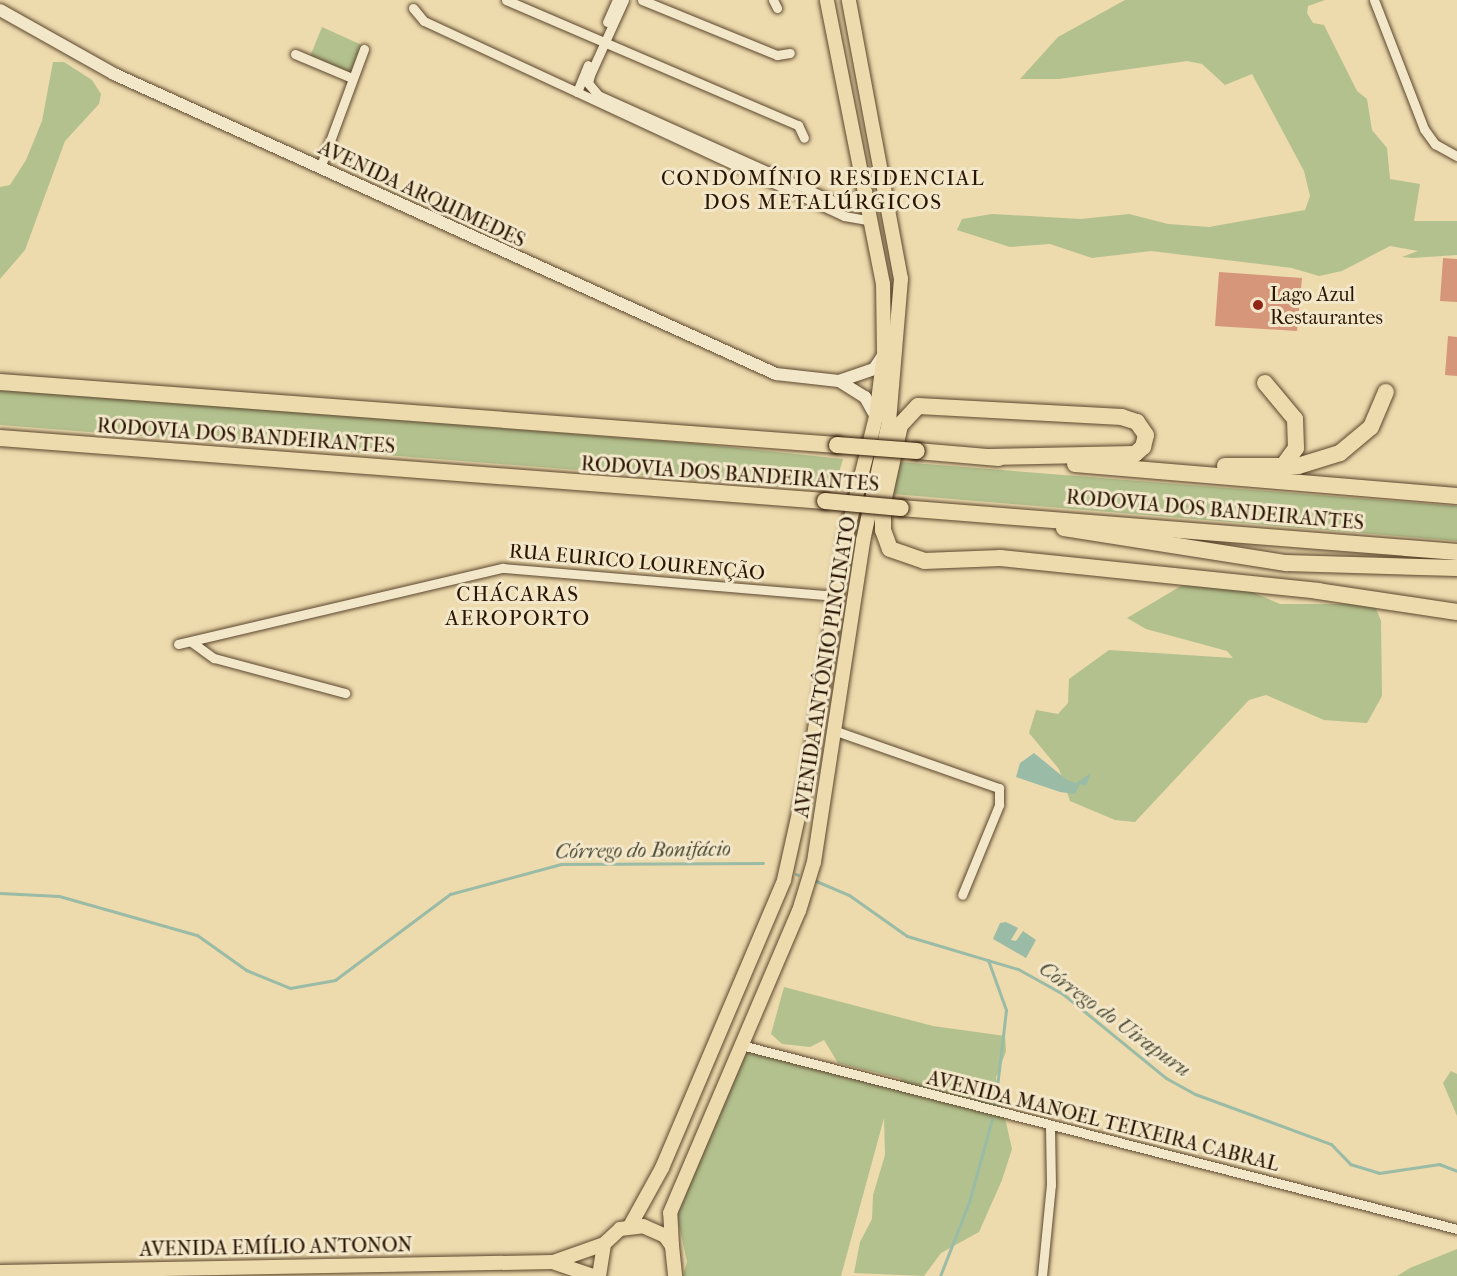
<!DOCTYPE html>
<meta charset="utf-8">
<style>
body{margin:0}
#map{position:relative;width:1457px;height:1276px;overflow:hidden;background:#eddaad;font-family:"IM FELL French Canon",serif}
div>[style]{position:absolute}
.green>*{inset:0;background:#b3c18e}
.water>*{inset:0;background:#9abba6}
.stream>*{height:3px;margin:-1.5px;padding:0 1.5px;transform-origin:1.5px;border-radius:1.5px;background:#9abba6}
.building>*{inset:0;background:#d69679}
.roads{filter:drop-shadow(0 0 2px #5b462d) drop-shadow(0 0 2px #5b462d)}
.street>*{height:9px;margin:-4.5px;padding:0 4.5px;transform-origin:4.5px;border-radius:4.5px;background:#f3e7ca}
.secondary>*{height:12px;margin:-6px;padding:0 6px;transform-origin:6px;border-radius:6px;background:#f3e7ca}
.primary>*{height:14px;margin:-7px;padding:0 7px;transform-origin:7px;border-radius:7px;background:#eddaad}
.highway>*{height:16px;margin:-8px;padding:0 8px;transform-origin:8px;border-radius:8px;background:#eddaad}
.bridges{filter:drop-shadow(0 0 2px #2a1502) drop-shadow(0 0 2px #2a1502)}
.highway-bridge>*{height:16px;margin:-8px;padding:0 8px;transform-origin:8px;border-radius:8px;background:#eddaad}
.dots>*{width:16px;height:16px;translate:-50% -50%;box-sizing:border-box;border:3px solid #f3e7ca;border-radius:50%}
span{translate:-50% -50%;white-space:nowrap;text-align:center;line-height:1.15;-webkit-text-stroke:6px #f3e7ca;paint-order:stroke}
.street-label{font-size:20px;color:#2a1502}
.poi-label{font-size:20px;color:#2a1502}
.left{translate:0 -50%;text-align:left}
.neighbourhood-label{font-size:21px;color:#2a1502;letter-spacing:1.5px}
.water-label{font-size:21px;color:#514f3b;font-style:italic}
</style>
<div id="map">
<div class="green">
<div style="clip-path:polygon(1125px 0,1325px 0,1308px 6px,1307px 13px,1313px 23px,1324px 25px,1357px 91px,1367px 99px,1372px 130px,1387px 148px,1390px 179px,1420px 184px,1414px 221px,1457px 221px,1457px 255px,1413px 258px,1402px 257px,1418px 251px,1390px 246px,1342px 271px,1319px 276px,1292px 268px,1151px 251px,1092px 258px,1050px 244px,1010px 247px,957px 230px,962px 219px,992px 214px,1081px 219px,1129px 214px,1168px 224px,1209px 227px,1305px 210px,1310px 196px,1304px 171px,1252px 74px,1225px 85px,1202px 64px,1187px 61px,1059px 79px,1020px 79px,1058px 37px)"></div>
<div style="clip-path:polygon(322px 27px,364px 46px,352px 78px,309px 59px)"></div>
<div style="clip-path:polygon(53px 62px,64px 62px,92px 80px,101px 94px,99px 104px,65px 141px,25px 250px,0 279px,0 187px,10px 185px,26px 160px,42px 121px)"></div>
<div style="clip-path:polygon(0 389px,701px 444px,843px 459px,834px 490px,0 425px)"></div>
<div style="clip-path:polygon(900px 462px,1457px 506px,1457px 541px,893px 494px)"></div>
<div style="clip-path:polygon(1229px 582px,1280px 604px,1374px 604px,1381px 621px,1382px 696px,1367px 723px,1324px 720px,1266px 695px,1249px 700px,1135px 822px,1115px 820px,1070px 801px,1059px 769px,1029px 733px,1036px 710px,1058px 714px,1068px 703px,1069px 679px,1109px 650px,1233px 658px,1227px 651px,1146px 629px,1127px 618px,1181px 586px)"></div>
<div style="clip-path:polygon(784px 987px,933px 1026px,1005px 1036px,1006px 1051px,996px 1078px,1012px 1149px,1002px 1180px,979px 1232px,941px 1253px,924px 1276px,854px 1273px,860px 1242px,872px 1219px,873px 1195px,885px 1155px,884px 1118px,841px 1276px,683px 1276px,687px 1262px,675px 1206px,740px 1056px,748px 1050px,896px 1085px,902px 1079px,838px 1063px,824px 1040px,810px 1047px,782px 1044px,771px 1034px)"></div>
<div style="clip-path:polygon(1451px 1071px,1457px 1074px,1457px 1116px,1443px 1083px)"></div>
<div style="clip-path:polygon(1457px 1249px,1457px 1276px,1397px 1276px,1410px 1268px)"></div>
</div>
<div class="water">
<div style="clip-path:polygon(1034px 753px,1067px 780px,1076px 783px,1091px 773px,1086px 786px,1080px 784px,1075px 794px,1060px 792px,1016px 777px,1020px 763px)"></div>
<div style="clip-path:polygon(1006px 922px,1018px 928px,1011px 940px,1016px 941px,1023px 931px,1036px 940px,1026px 958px,993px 939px,1000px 923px)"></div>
</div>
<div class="stream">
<div style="left:796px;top:874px;width:2px;rotate:27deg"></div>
<div style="left:816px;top:881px;width:36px;rotate:23deg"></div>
<div style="left:849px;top:895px;width:71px;rotate:35.3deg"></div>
<div style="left:907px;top:936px;width:116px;rotate:16.6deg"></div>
<div style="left:1018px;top:969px;width:51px;rotate:29.1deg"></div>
<div style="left:1063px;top:994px;width:133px;rotate:39.2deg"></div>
<div style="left:1166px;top:1078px;width:33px;rotate:29deg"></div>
<div style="left:1195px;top:1094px;width:145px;rotate:20.2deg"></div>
<div style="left:1331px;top:1144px;width:28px;rotate:46deg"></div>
<div style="left:1350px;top:1164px;width:30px;rotate:17deg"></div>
<div style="left:1379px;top:1173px;width:61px;rotate:-8.5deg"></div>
<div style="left:1439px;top:1164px;width:19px;rotate:21deg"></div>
<div style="left:0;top:893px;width:59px;rotate:2.9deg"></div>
<div style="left:59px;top:896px;width:143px;rotate:15.8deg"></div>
<div style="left:197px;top:935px;width:60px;rotate:35.5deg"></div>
<div style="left:246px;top:970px;width:48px;rotate:22.2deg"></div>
<div style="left:290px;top:988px;width:46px;rotate:-10.1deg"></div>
<div style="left:335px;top:980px;width:144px;rotate:-36.8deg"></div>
<div style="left:450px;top:894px;width:115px;rotate:-15.1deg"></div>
<div style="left:561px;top:864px;width:202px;rotate:-0.3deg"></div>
<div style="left:988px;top:960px;width:53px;rotate:70.2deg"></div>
<div style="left:1006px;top:1010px;width:94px;rotate:96.7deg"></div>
<div style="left:940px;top:1276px;width:79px;rotate:-68.6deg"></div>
<div style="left:969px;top:1202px;width:86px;rotate:-74.5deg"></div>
</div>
<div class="building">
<div style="clip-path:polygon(1443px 258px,1457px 259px,1457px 302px,1440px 301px)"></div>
<div style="clip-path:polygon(1219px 272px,1302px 278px,1297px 331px,1215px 326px)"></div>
<div style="clip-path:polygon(1448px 336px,1457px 337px,1457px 376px,1445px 375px)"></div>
</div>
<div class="roads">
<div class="street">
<div style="left:506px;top:0;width:318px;rotate:23.2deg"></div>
<div style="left:798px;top:125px;width:14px;rotate:65deg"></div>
<div style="left:624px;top:0;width:82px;rotate:114.4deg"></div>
<div style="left:590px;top:75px;width:8px;rotate:104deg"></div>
<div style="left:588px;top:83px;width:16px;rotate:50deg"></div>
<div style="left:598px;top:95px;width:269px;rotate:24.2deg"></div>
<div style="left:843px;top:205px;width:28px;rotate:-30deg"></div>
<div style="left:642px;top:0;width:146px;rotate:22.2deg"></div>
<div style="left:777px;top:55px;width:13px;rotate:-9deg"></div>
<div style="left:773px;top:0;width:9px;rotate:63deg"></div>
<div style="left:1374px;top:0;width:138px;rotate:68.8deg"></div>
<div style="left:1424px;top:129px;width:19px;rotate:54deg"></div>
<div style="left:1435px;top:144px;width:25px;rotate:29deg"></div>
<div style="left:413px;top:8px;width:17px;rotate:50deg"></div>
<div style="left:424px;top:21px;width:463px;rotate:24.9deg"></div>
<div style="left:844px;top:216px;width:28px;rotate:10deg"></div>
<div style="left:607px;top:22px;width:24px;rotate:-66deg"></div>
<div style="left:295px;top:54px;width:62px;rotate:22.8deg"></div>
<div style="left:577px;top:92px;width:29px;rotate:-68deg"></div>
<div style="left:320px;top:168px;width:127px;rotate:-69.7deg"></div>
<div style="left:193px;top:643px;width:26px;rotate:36deg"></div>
<div style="left:214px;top:658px;width:136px;rotate:15deg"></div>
<div style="left:178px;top:644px;width:334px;rotate:-13.2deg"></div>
<div style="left:503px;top:568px;width:333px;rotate:4.8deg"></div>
<div style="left:836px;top:731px;width:173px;rotate:19.3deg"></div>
<div style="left:999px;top:788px;width:17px;rotate:90deg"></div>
<div style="left:999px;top:805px;width:97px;rotate:112.3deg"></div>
<div style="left:741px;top:1045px;width:739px;rotate:14.41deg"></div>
<div style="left:1042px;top:1276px;width:91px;rotate:-84.4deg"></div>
<div style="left:1051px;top:1185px;width:60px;rotate:-91deg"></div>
</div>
<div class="secondary">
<div style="left:0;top:10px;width:131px;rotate:29.3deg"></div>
<div style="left:114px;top:74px;width:727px;rotate:24.38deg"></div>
<div style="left:776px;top:374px;width:63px;rotate:6.3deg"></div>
<div style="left:839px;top:381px;width:37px;rotate:-19deg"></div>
<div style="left:874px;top:369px;width:18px;rotate:-56deg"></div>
<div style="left:839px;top:381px;width:31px;rotate:32deg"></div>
<div style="left:865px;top:397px;width:23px;rotate:61deg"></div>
</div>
<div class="primary">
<div style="left:630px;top:1226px;width:66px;rotate:-61.1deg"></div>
<div style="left:662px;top:1168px;width:313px;rotate:-67deg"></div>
<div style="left:784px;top:880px;width:110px;rotate:-77.4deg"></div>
<div style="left:808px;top:773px;width:239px;rotate:-80.9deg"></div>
<div style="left:846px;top:537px;width:124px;rotate:-76deg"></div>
<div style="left:876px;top:417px;width:64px;rotate:-82.9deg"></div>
<div style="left:884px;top:353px;width:69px;rotate:-90.8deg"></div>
<div style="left:883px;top:284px;width:289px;rotate:-101.2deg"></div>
<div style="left:672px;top:1246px;width:33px;rotate:-93deg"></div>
<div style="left:670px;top:1213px;width:328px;rotate:-66.9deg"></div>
<div style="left:799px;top:911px;width:51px;rotate:-73deg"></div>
<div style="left:814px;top:862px;width:325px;rotate:-81.3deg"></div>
<div style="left:863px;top:541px;width:122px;rotate:-77.7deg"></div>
<div style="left:889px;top:422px;width:144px;rotate:-85.2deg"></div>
<div style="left:901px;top:279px;width:284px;rotate:-100.6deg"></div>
<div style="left:555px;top:1263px;width:40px;rotate:18.9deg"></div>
<div style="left:0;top:1272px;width:553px;rotate:-1.04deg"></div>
<div style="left:553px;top:1262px;width:54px;rotate:-19.4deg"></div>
<div style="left:599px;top:1276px;width:32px;rotate:-81deg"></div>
<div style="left:604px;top:1244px;width:22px;rotate:-43deg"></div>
<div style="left:620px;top:1229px;width:23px;rotate:-7deg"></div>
<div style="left:643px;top:1226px;width:24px;rotate:24deg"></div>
<div style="left:665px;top:1236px;width:12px;rotate:55deg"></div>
<div style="left:672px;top:1246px;width:30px;rotate:84deg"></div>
</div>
<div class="highway">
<div style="left:0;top:382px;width:839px;rotate:4.3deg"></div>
<div style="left:1265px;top:383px;width:47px;rotate:50.2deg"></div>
<div style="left:1295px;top:419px;width:29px;rotate:88deg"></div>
<div style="left:1296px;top:448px;width:24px;rotate:126deg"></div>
<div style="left:0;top:438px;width:827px;rotate:4.37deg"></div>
<div style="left:917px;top:451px;width:82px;rotate:4.9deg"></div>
<div style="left:989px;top:457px;width:146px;rotate:-1.2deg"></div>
<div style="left:1135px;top:454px;width:11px;rotate:-41deg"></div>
<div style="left:1143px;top:447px;width:12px;rotate:-76deg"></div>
<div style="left:1146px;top:435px;width:16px;rotate:-125deg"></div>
<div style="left:1137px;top:422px;width:16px;rotate:-162deg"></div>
<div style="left:1122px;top:417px;width:204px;rotate:-176.9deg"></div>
<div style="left:918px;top:406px;width:26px;rotate:133deg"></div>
<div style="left:900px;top:425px;width:80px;rotate:102.3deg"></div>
<div style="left:883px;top:503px;width:27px;rotate:90deg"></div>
<div style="left:883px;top:530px;width:20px;rotate:70deg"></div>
<div style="left:890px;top:549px;width:36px;rotate:19deg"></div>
<div style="left:924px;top:561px;width:77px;rotate:-2.2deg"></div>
<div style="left:1001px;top:558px;width:319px;rotate:5.9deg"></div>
<div style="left:1318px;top:591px;width:141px;rotate:8.6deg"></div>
<div style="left:1075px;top:464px;width:383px;rotate:4.8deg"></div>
<div style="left:1225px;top:466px;width:73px"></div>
<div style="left:1298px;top:466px;width:44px;rotate:-17.2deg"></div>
<div style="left:1340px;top:453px;width:40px;rotate:-40deg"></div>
<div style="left:1371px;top:427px;width:38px;rotate:-67deg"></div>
<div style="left:901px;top:508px;width:558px;rotate:4.52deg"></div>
<div style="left:1064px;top:528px;width:225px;rotate:9deg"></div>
<div style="left:1286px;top:563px;width:171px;rotate:1.7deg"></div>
</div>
</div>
<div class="bridges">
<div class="highway-bridge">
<div style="left:837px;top:445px;width:80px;rotate:4.3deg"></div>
<div style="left:825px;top:501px;width:76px;rotate:5.3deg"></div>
</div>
</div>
<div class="dots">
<div style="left:1258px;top:305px;background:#8f2418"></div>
</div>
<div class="street-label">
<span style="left:422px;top:194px;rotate:25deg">AVENIDA ARQUIMEDES</span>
<span style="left:246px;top:436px;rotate:4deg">RODOVIA DOS BANDEIRANTES</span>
<span style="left:730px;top:474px;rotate:4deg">RODOVIA DOS BANDEIRANTES</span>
<span style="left:1215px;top:510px;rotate:5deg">RODOVIA DOS BANDEIRANTES</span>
<span style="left:637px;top:562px;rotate:5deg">RUA EURICO LOURENÇÃO</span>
<span style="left:825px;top:667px;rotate:-81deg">AVENIDA ANTÔNIO PINCINATO</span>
<span style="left:1103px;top:1121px;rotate:14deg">AVENIDA MANOEL TEIXEIRA CABRAL</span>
<span style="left:276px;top:1247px;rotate:-1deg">AVENIDA EMÍLIO ANTONON</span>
</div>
<div class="poi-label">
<span class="left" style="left:1270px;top:306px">Lago Azul<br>Restaurantes</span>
</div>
<div class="neighbourhood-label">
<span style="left:823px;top:190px">CONDOMÍNIO RESIDENCIAL<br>DOS METALÚRGICOS</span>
<span style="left:518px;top:606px">CHÁCARAS<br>AEROPORTO</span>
</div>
<div class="water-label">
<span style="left:643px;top:850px;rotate:-1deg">Córrego do Bonifácio</span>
<span style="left:1115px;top:1019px;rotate:36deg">Córrego do Uirapuru</span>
</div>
</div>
